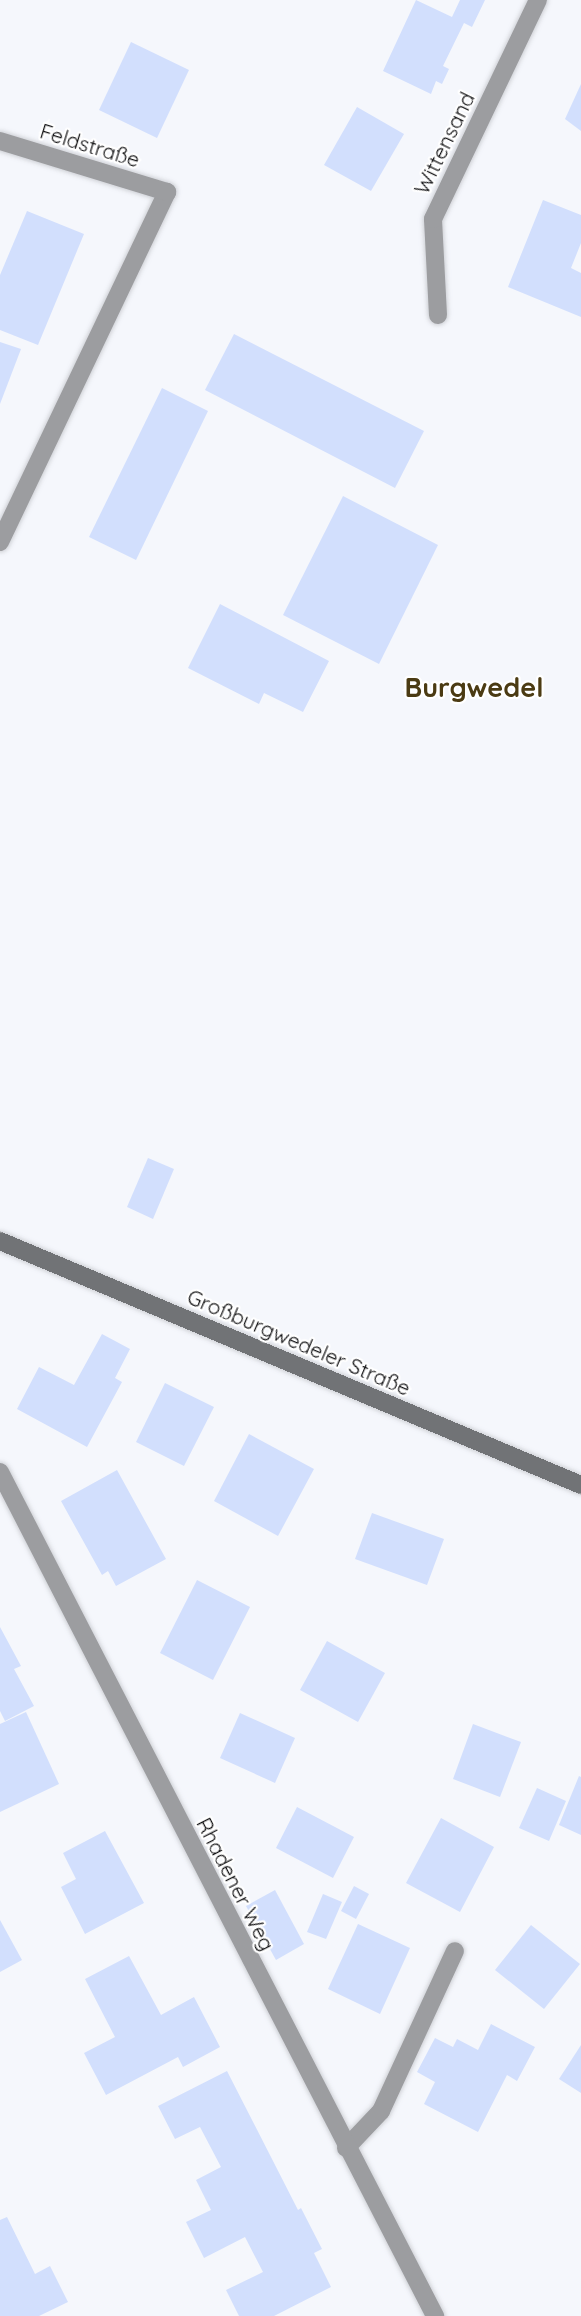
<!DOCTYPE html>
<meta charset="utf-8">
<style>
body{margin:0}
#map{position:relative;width:581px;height:2316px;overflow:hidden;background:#f5f7fc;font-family:Quicksand,sans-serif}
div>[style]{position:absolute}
.building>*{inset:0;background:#d2dffd}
.roads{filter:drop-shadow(0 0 2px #d0d2d7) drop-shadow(0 0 2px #d0d2d7)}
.lane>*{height:18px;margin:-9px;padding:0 9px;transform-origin:9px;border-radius:9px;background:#9c9da0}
.street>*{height:18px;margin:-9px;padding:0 9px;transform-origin:9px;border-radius:9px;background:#9c9da0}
.secondary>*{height:18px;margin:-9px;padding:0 9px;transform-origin:9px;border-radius:9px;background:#717376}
span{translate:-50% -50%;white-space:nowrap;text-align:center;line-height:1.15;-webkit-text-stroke:4.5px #fff;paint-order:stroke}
.street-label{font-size:21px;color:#101012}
.district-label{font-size:27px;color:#4b3b13;font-weight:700}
</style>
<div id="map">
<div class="building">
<div style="clip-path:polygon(416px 0,452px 17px,460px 0,485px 0,472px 27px,464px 23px,443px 66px,449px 69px,442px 84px,436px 81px,431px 94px,383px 71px)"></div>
<div style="clip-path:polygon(131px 42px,189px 70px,157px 138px,99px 110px)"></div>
<div style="clip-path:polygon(581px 84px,581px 131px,565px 119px)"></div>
<div style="clip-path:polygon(357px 107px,404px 134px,371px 191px,324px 165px)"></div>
<div style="clip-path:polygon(543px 200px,581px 215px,581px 243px,571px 268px,581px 273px,581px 317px,508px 287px)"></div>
<div style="clip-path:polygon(27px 211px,84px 234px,38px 345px,0 330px,0 275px)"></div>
<div style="clip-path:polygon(234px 334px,424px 431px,395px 488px,205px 390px)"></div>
<div style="clip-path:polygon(0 342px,21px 349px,0 404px)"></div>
<div style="clip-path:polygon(162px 388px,208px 411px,136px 560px,89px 537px)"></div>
<div style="clip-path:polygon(343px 496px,438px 545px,379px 664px,283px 615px)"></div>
<div style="clip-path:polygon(220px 604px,329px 661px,303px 712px,264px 693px,259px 704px,188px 668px)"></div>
<div style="clip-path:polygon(148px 1158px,174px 1169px,153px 1219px,127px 1207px)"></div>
<div style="clip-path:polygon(102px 1334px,130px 1349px,115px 1378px,122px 1382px,87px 1447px,17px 1409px,39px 1367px,74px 1385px)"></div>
<div style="clip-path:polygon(165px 1383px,214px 1407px,184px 1466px,136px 1442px)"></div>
<div style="clip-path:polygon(249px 1434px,314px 1469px,278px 1536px,214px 1501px)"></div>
<div style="clip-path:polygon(117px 1470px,166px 1559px,116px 1586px,108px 1571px,102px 1575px,61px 1501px)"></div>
<div style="clip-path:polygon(372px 1513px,444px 1539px,427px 1585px,355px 1559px)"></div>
<div style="clip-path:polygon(197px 1580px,250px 1607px,213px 1680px,160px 1653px)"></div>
<div style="clip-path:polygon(0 1627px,21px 1666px,14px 1669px,34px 1706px,5px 1721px,0 1711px)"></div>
<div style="clip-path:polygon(327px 1641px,385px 1673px,358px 1722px,300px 1690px)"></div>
<div style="clip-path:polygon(26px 1712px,59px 1784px,0 1812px,0 1724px)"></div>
<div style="clip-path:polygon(240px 1713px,295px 1738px,275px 1783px,220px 1758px)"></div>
<div style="clip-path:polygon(473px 1724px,521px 1742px,500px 1797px,453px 1779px)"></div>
<div style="clip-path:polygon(579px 1776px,581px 1777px,581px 1835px,559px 1825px)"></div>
<div style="clip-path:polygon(537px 1788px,566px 1801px,549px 1841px,519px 1828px)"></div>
<div style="clip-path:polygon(297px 1807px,354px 1837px,333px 1878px,276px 1848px)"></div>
<div style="clip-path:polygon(441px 1818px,494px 1847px,460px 1912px,406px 1883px)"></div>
<div style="clip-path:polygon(105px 1831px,144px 1903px,85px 1934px,61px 1887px,76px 1879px,63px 1853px)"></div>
<div style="clip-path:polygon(354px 1886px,369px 1894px,356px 1919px,341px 1911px)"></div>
<div style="clip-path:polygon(275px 1890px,304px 1944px,276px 1960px,246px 1906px)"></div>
<div style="clip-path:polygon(323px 1894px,342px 1902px,326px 1939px,307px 1932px)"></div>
<div style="clip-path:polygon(0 1920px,22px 1960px,0 1972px)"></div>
<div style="clip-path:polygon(358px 1924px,410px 1948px,380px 2014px,328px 1989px)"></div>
<div style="clip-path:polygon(531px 1925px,580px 1964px,544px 2009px,495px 1970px)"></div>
<div style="clip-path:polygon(129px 1956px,161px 2015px,194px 1997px,220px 2047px,183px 2067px,178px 2057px,106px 2095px,84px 2053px,115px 2037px,85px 1979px)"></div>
<div style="clip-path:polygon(491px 2024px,535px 2047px,517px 2081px,507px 2075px,478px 2132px,424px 2104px,435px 2082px,417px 2072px,435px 2038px,453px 2047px,457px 2039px,478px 2050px)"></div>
<div style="clip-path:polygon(581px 2045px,581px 2093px,559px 2079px)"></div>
<div style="clip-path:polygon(227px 2071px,298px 2210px,301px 2208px,322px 2249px,314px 2253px,331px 2287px,274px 2316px,239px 2316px,226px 2290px,263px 2272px,245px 2237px,204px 2258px,186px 2222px,211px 2210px,196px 2180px,221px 2167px,200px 2127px,175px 2139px,158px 2106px)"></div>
<div style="clip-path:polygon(7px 2217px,35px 2274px,50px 2266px,68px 2302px,39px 2316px,0 2316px,0 2220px)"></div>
</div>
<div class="roads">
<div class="lane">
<div style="left:0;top:542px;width:388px;rotate:-64.5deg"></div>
<div style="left:346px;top:2148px;width:51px;rotate:-46.6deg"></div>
<div style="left:381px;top:2111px;width:176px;rotate:-65.2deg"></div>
</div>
<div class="street">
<div style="left:0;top:141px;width:175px;rotate:17deg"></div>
<div style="left:438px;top:315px;width:96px;rotate:-93deg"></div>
<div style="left:433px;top:219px;width:243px;rotate:-64.4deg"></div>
<div style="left:0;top:1472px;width:950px;rotate:62.73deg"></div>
</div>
<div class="secondary">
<div style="left:0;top:1241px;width:630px;rotate:22.78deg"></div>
</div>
</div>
<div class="street-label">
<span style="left:444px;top:143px;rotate:-64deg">Wittensand</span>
<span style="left:90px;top:145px;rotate:17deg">Feldstraße</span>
<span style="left:299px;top:1342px;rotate:23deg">Großburgwedeler Straße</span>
<span style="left:236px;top:1884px;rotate:63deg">Rhadener Weg</span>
</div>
<div class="district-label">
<span style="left:474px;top:688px">Burgwedel</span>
</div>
</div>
